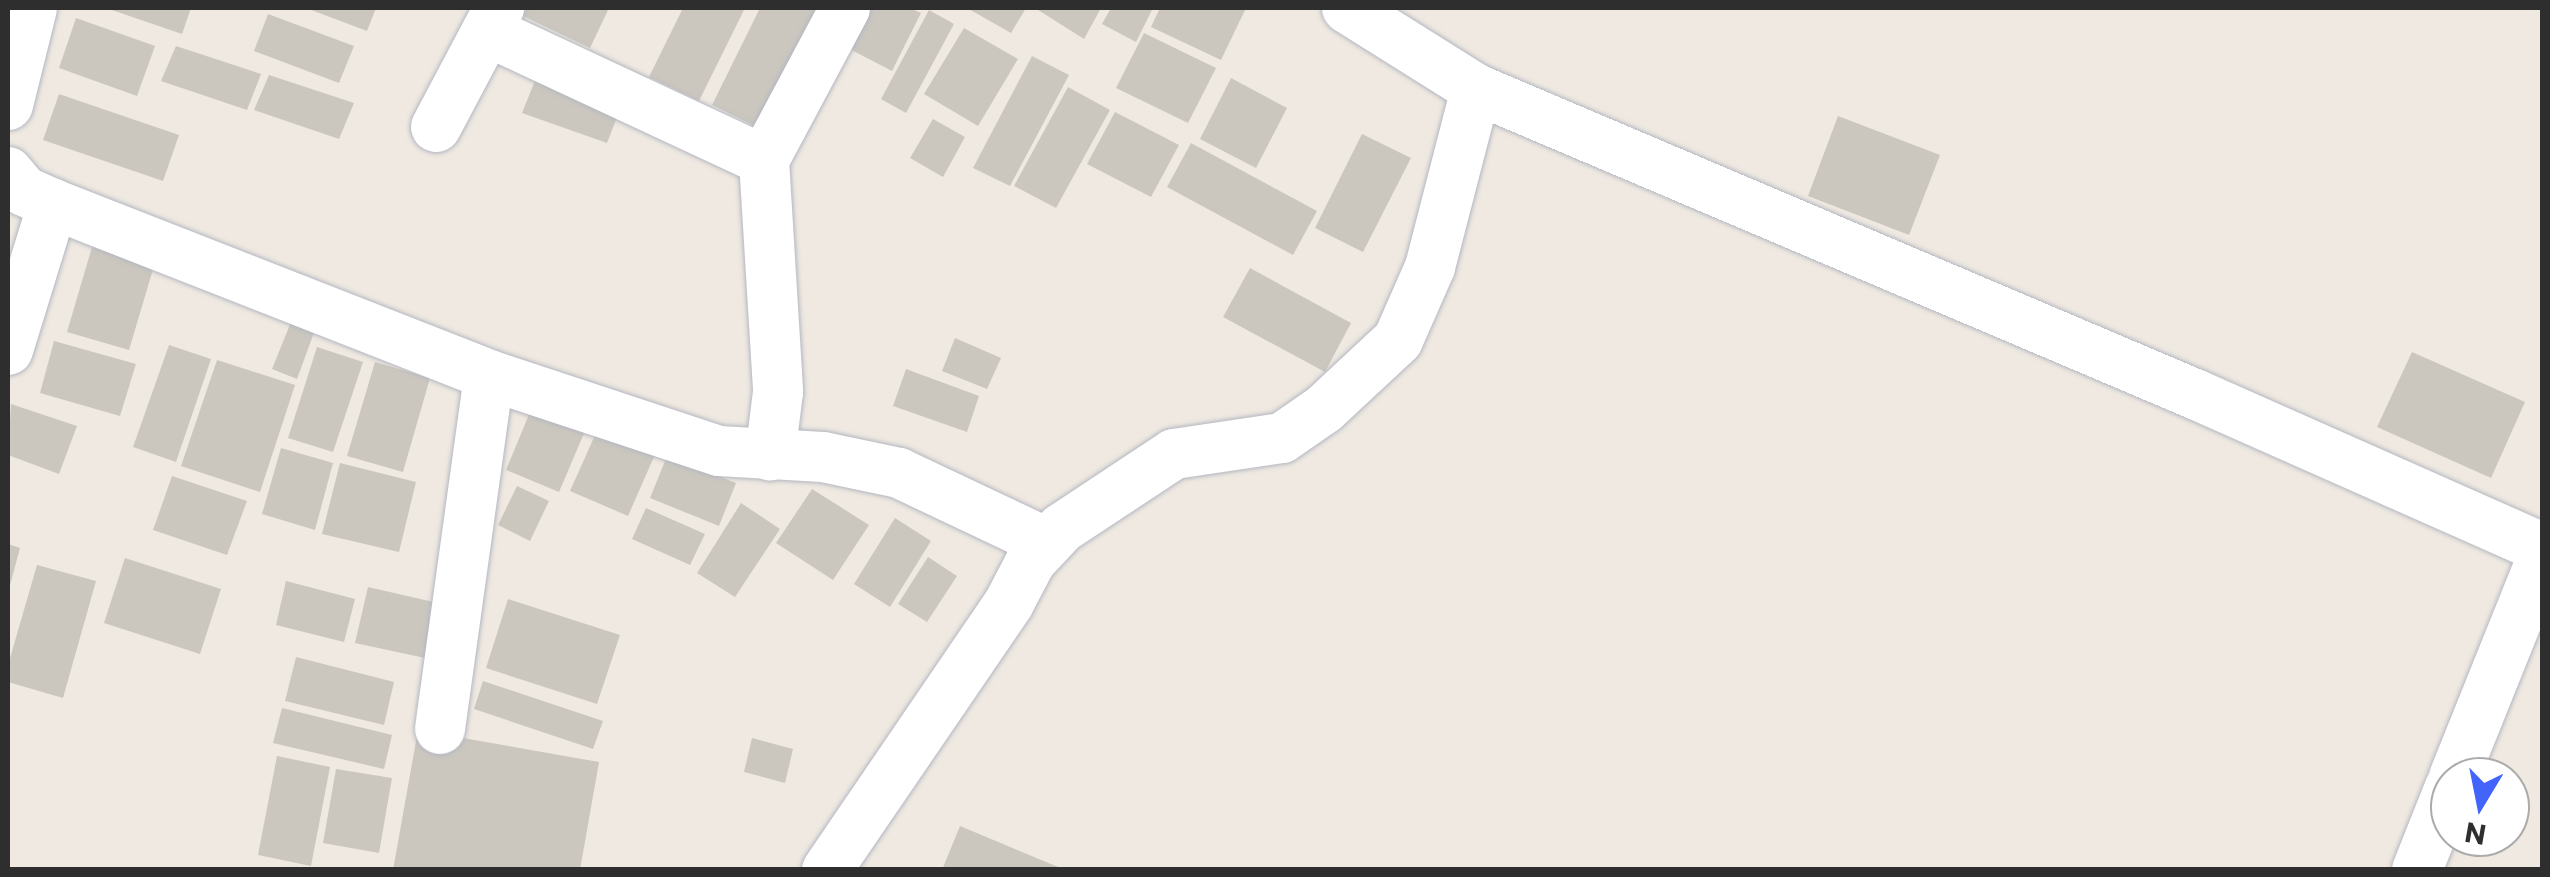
<!DOCTYPE html>
<style>
body{margin:0}
#map{position:relative;width:2550px;height:877px;overflow:hidden;background:#efe9e1;font-family:Commissioner,sans-serif}
div>[style]{position:absolute}
.building>*{inset:0;background:#cbc7bf}
.roads{filter:drop-shadow(0 0 2px #b4b7c1) drop-shadow(0 0 2px #b4b7c1)}
.street>*{height:50px;margin:-25px;padding:0 25px;transform-origin:25px;border-radius:25px;background:#fff}
span{translate:-50% -50%;white-space:nowrap;text-align:center;line-height:1.15;-webkit-text-stroke:8px #fff;paint-order:stroke}
.frame{position:absolute;inset:0;border:10px solid #2e2e2e;pointer-events:none}
.north{position:absolute;left:2430px;top:757px;width:100px;height:100px;box-sizing:border-box;background:#fff;border:2px solid #ababab;border-radius:50%;rotate:190deg;font-size:28px;font-weight:700;line-height:40px;text-align:center;color:#2e2e2e}
.north::after{content:'';display:block;margin:auto;width:35px;height:45px;background:#4264fb;clip-path:polygon(50% 0,100% 100%,50% 72%,0 100%)}
</style>
<div id="map">
<div class="building">
<div style="clip-path:polygon(106px 8px,191px 8px,182px 34px)"></div>
<div style="clip-path:polygon(306px 8px,376px 8px,367px 31px)"></div>
<div style="clip-path:polygon(527px 8px,609px 8px,590px 48px,523px 16px)"></div>
<div style="clip-path:polygon(683px 8px,745px 8px,699px 101px,649px 77px)"></div>
<div style="clip-path:polygon(760px 8px,820px 8px,767px 132px,712px 105px)"></div>
<div style="clip-path:polygon(859px 8px,910px 8px,921px 13px,892px 71px,840px 44px)"></div>
<div style="clip-path:polygon(967px 8px,1026px 8px,1011px 33px)"></div>
<div style="clip-path:polygon(1035px 8px,1101px 8px,1084px 39px)"></div>
<div style="clip-path:polygon(1111px 8px,1153px 8px,1136px 42px,1102px 24px)"></div>
<div style="clip-path:polygon(1160px 8px,1246px 8px,1221px 60px,1151px 27px)"></div>
<div style="clip-path:polygon(929px 10px,954px 24px,906px 113px,881px 99px)"></div>
<div style="clip-path:polygon(268px 14px,354px 46px,339px 83px,254px 51px)"></div>
<div style="clip-path:polygon(76px 18px,155px 46px,137px 96px,59px 68px)"></div>
<div style="clip-path:polygon(964px 28px,1018px 59px,978px 126px,924px 94px)"></div>
<div style="clip-path:polygon(1144px 33px,1216px 68px,1188px 123px,1116px 88px)"></div>
<div style="clip-path:polygon(176px 46px,261px 74px,247px 110px,161px 81px)"></div>
<div style="clip-path:polygon(1032px 56px,1069px 75px,1010px 186px,973px 168px)"></div>
<div style="clip-path:polygon(269px 75px,354px 103px,339px 139px,254px 110px)"></div>
<div style="clip-path:polygon(536px 78px,621px 107px,607px 143px,522px 113px)"></div>
<div style="clip-path:polygon(1231px 78px,1287px 108px,1256px 168px,1200px 139px)"></div>
<div style="clip-path:polygon(1068px 87px,1110px 110px,1056px 208px,1014px 186px)"></div>
<div style="clip-path:polygon(59px 94px,179px 135px,163px 181px,43px 140px)"></div>
<div style="clip-path:polygon(1115px 112px,1179px 145px,1151px 197px,1087px 164px)"></div>
<div style="clip-path:polygon(1838px 116px,1940px 155px,1909px 235px,1808px 196px)"></div>
<div style="clip-path:polygon(933px 119px,965px 137px,943px 177px,910px 158px)"></div>
<div style="clip-path:polygon(1362px 134px,1411px 158px,1363px 252px,1315px 228px)"></div>
<div style="clip-path:polygon(1191px 143px,1317px 211px,1293px 255px,1167px 187px)"></div>
<div style="clip-path:polygon(92px 247px,154px 266px,129px 350px,67px 332px)"></div>
<div style="clip-path:polygon(1250px 268px,1351px 323px,1325px 372px,1223px 317px)"></div>
<div style="clip-path:polygon(291px 322px,315px 330px,297px 379px,272px 369px)"></div>
<div style="clip-path:polygon(955px 338px,1001px 358px,987px 389px,942px 371px)"></div>
<div style="clip-path:polygon(54px 341px,136px 364px,120px 416px,40px 393px)"></div>
<div style="clip-path:polygon(169px 345px,211px 359px,176px 462px,133px 447px)"></div>
<div style="clip-path:polygon(317px 347px,363px 362px,333px 452px,288px 438px)"></div>
<div style="clip-path:polygon(2412px 352px,2525px 402px,2491px 478px,2377px 427px)"></div>
<div style="clip-path:polygon(217px 360px,295px 385px,260px 492px,181px 466px)"></div>
<div style="clip-path:polygon(375px 362px,430px 378px,403px 472px,347px 456px)"></div>
<div style="clip-path:polygon(906px 369px,979px 396px,967px 432px,893px 406px)"></div>
<div style="clip-path:polygon(537px 395px,591px 417px,559px 492px,506px 470px)"></div>
<div style="clip-path:polygon(11px 404px,77px 426px,59px 474px,8px 455px)"></div>
<div style="clip-path:polygon(600px 424px,657px 450px,628px 516px,570px 491px)"></div>
<div style="clip-path:polygon(281px 448px,333px 463px,315px 530px,262px 514px)"></div>
<div style="clip-path:polygon(667px 456px,736px 483px,719px 526px,650px 498px)"></div>
<div style="clip-path:polygon(340px 463px,416px 482px,399px 552px,322px 534px)"></div>
<div style="clip-path:polygon(172px 476px,247px 501px,227px 555px,153px 530px)"></div>
<div style="clip-path:polygon(517px 486px,549px 501px,530px 541px,498px 525px)"></div>
<div style="clip-path:polygon(812px 489px,869px 525px,833px 580px,776px 543px)"></div>
<div style="clip-path:polygon(741px 503px,780px 529px,735px 597px,697px 573px)"></div>
<div style="clip-path:polygon(646px 508px,705px 534px,690px 565px,632px 539px)"></div>
<div style="clip-path:polygon(895px 518px,931px 541px,890px 607px,854px 584px)"></div>
<div style="clip-path:polygon(8px 544px,20px 548px,9px 589px,8px 589px)"></div>
<div style="clip-path:polygon(928px 557px,957px 576px,927px 622px,898px 604px)"></div>
<div style="clip-path:polygon(125px 558px,221px 589px,200px 654px,104px 623px)"></div>
<div style="clip-path:polygon(37px 565px,96px 581px,63px 698px,8px 682px,8px 665px)"></div>
<div style="clip-path:polygon(286px 581px,355px 599px,344px 642px,276px 625px)"></div>
<div style="clip-path:polygon(368px 587px,438px 603px,425px 658px,355px 643px)"></div>
<div style="clip-path:polygon(508px 599px,620px 635px,597px 704px,486px 668px)"></div>
<div style="clip-path:polygon(296px 657px,394px 682px,384px 725px,285px 701px)"></div>
<div style="clip-path:polygon(483px 681px,603px 721px,593px 749px,474px 709px)"></div>
<div style="clip-path:polygon(282px 708px,392px 735px,384px 769px,273px 743px)"></div>
<div style="clip-path:polygon(418px 730px,599px 762px,580px 870px,393px 870px)"></div>
<div style="clip-path:polygon(752px 738px,793px 749px,785px 783px,744px 772px)"></div>
<div style="clip-path:polygon(277px 756px,330px 767px,311px 866px,258px 855px)"></div>
<div style="clip-path:polygon(336px 769px,392px 778px,379px 853px,323px 843px)"></div>
<div style="clip-path:polygon(960px 826px,1063px 869px,1063px 870px,942px 870px)"></div>
</div>
<div class="roads">
<div class="street">
<div style="left:1347px;top:8px;width:152px;rotate:32.1deg"></div>
<div style="left:1476px;top:89px;width:783px;rotate:23deg"></div>
<div style="left:2197px;top:395px;width:377px;rotate:23.9deg"></div>
<div style="left:487px;top:31px;width:306px;rotate:25deg"></div>
<div style="left:764px;top:160px;width:172px;rotate:-61.9deg"></div>
<div style="left:8px;top:105px;width:100px;rotate:-76.1deg"></div>
<div style="left:436px;top:127px;width:135px;rotate:-62.1deg"></div>
<div style="left:764px;top:160px;width:232px;rotate:86.5deg"></div>
<div style="left:778px;top:392px;width:64px;rotate:97.1deg"></div>
<div style="left:8px;top:172px;width:25px;rotate:50deg"></div>
<div style="left:24px;top:191px;width:32px;rotate:24deg"></div>
<div style="left:53px;top:204px;width:468px;rotate:21.4deg"></div>
<div style="left:489px;top:375px;width:242px;rotate:18.3deg"></div>
<div style="left:719px;top:451px;width:104px;rotate:3.3deg"></div>
<div style="left:823px;top:457px;width:78px;rotate:11.9deg"></div>
<div style="left:899px;top:473px;width:164px;rotate:25.3deg"></div>
<div style="left:8px;top:350px;width:153px;rotate:-72.9deg"></div>
<div style="left:440px;top:729px;width:357px;rotate:-82.1deg"></div>
<div style="left:2454px;top:777px;width:236px;rotate:-68.1deg"></div>
<div style="left:827px;top:870px;width:323px;rotate:-55.7deg"></div>
<div style="left:1009px;top:603px;width:47px;rotate:-62.4deg"></div>
<div style="left:1031px;top:561px;width:45px;rotate:-46.8deg"></div>
<div style="left:1062px;top:528px;width:134px;rotate:-33.5deg"></div>
<div style="left:1174px;top:454px;width:109px;rotate:-8.4deg"></div>
<div style="left:1282px;top:438px;width:51px;rotate:-34.6deg"></div>
<div style="left:1324px;top:409px;width:101px;rotate:-43deg"></div>
<div style="left:1398px;top:340px;width:80px;rotate:-66.3deg"></div>
<div style="left:1430px;top:267px;width:184px;rotate:-75.5deg"></div>
<div style="left:2417px;top:870px;width:89px;rotate:-68.3deg"></div>
</div>
</div>
<div class="frame"></div>
<div class="north">N</div>
</div>
